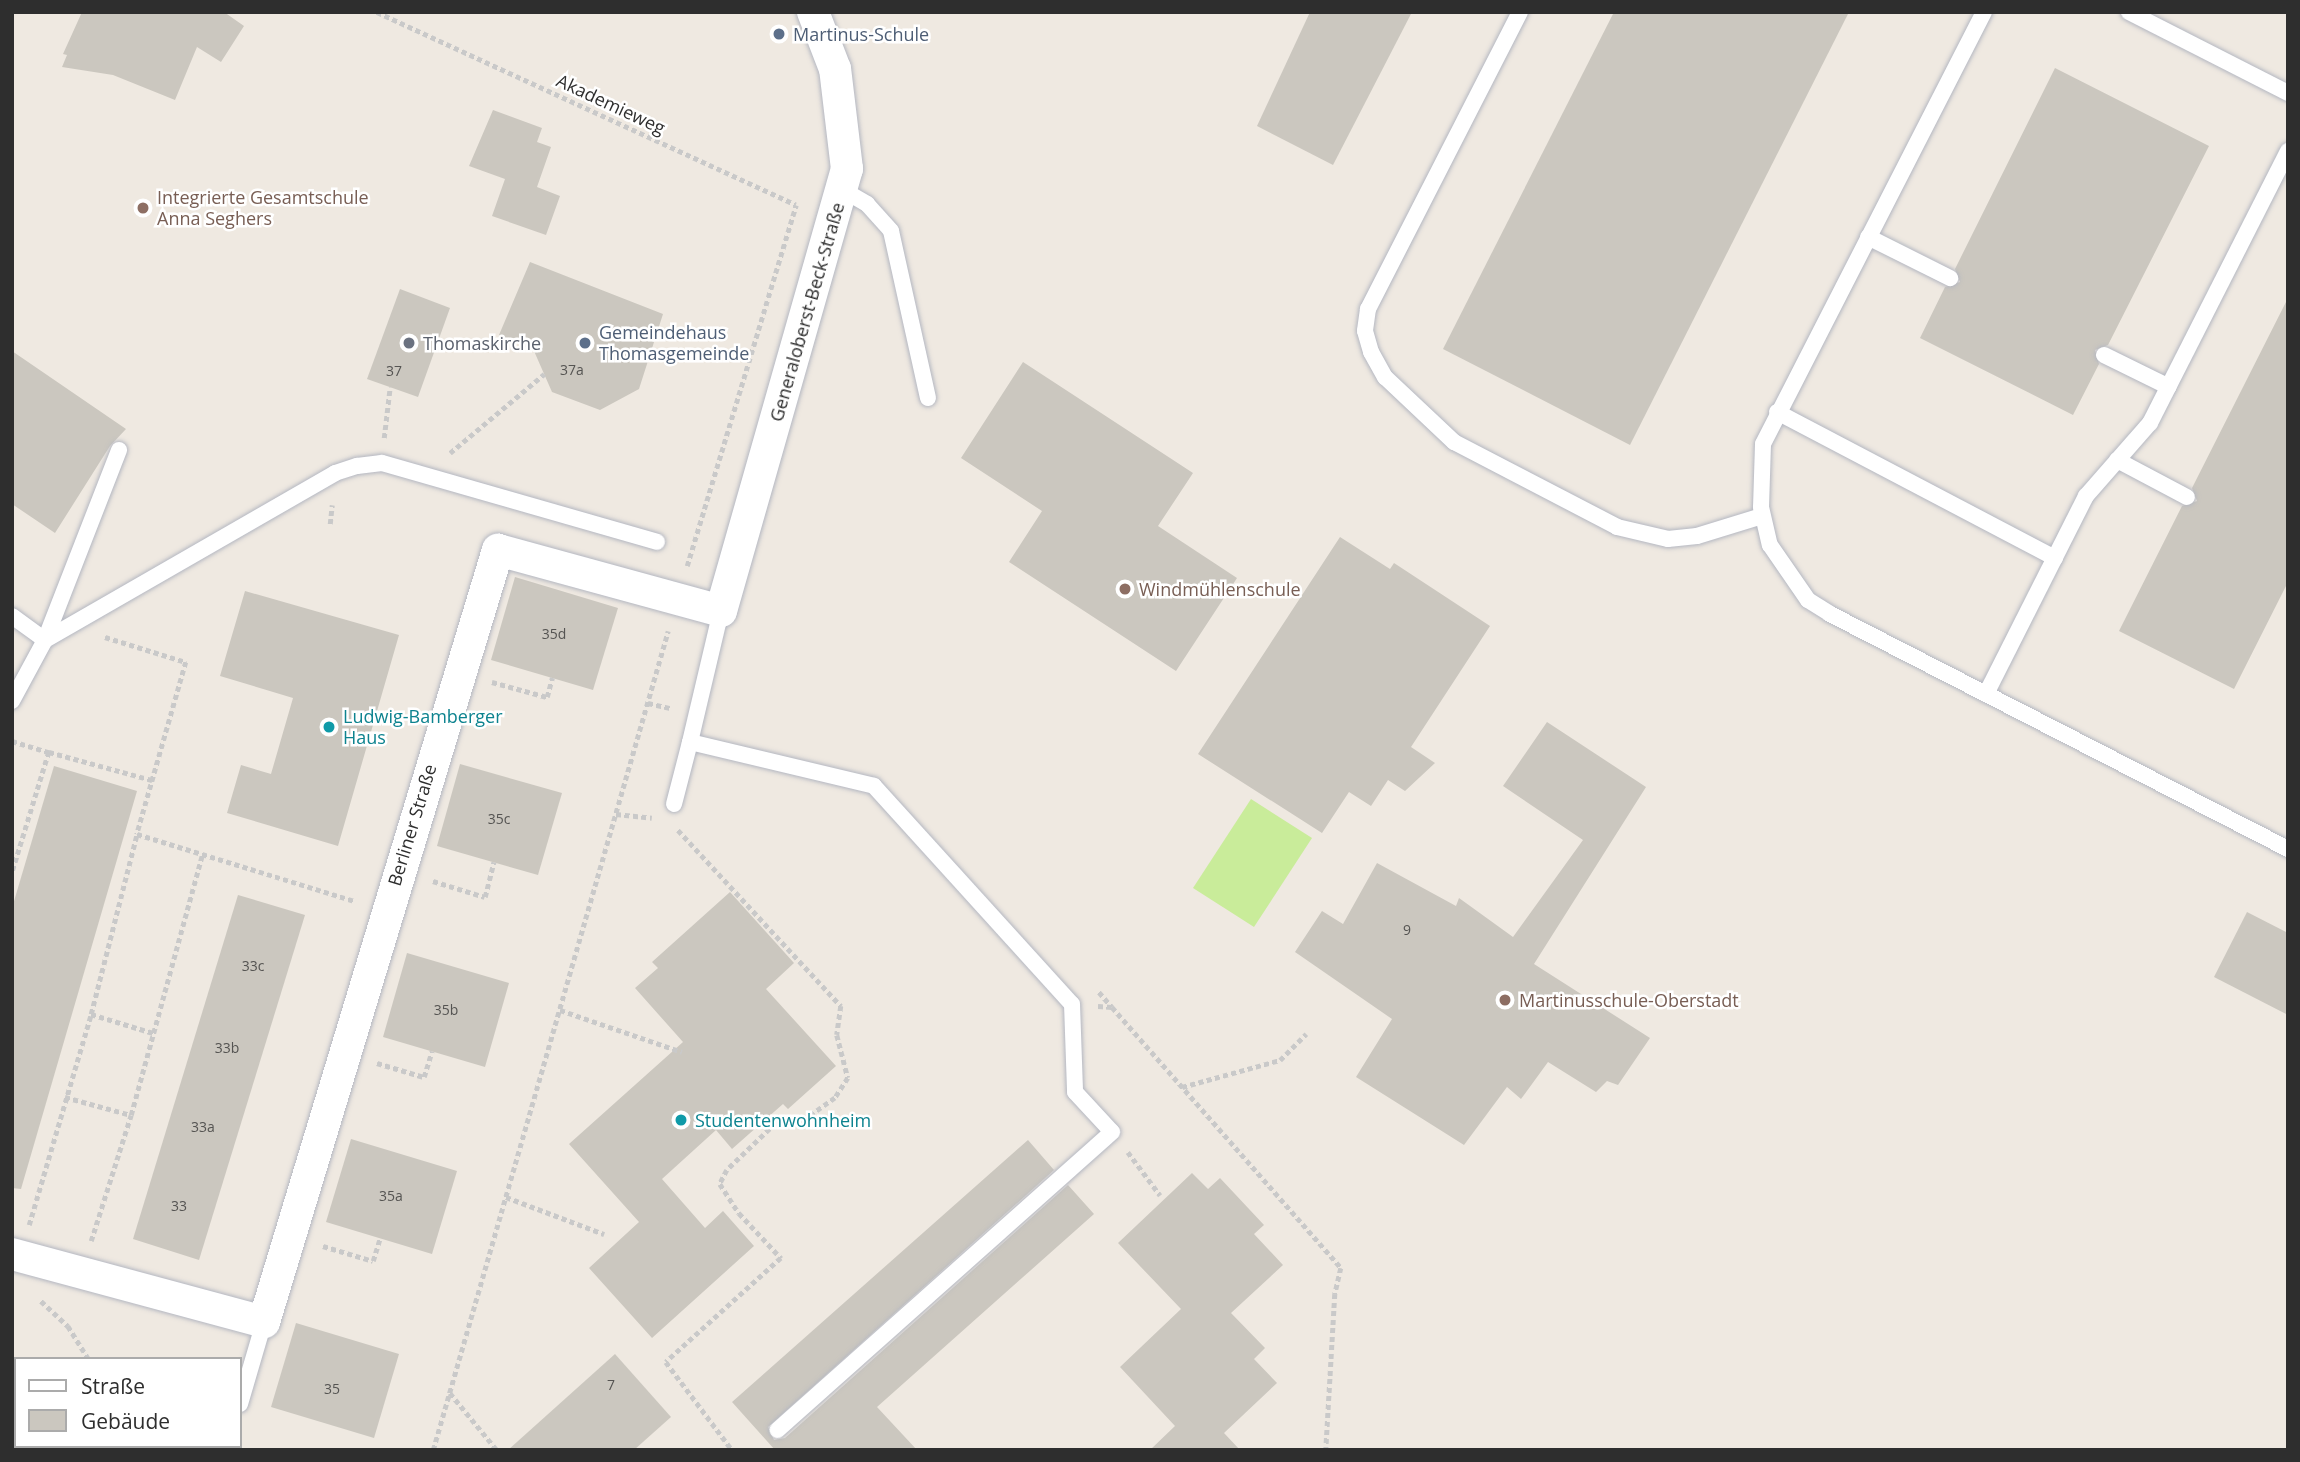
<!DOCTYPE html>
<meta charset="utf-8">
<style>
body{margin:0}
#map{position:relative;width:2300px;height:1462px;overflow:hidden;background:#efe9e1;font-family:"Open Sans",sans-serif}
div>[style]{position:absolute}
.pitch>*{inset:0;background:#c9ec9a}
.building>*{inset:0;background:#cbc7bf}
.path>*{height:4.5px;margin-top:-2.25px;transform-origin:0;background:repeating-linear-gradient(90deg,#c9c9c9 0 5px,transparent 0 8.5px)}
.roads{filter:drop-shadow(0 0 2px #b4b7c1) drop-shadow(0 0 2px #b4b7c1)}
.lane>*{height:16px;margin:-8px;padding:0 8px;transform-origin:8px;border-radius:8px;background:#fff}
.street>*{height:32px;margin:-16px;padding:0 16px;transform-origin:16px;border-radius:16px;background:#fff}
.dots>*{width:19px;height:19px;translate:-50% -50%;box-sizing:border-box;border:4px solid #fff;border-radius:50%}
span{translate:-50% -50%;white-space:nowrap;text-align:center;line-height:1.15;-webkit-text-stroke:5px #fff;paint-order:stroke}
.number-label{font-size:14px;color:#555452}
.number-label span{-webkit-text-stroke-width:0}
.service-label{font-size:18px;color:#4e5e75}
.left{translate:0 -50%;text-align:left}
.street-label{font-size:18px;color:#2e2e2e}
.education-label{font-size:18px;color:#785e54}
.worship-label{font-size:18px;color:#5b616d}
.culture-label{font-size:18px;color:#0d838f}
.frame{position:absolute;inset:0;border:14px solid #2e2e2e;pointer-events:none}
.legend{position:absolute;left:14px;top:1357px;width:228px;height:91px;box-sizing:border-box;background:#fff;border:2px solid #ababab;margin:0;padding:9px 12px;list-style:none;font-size:21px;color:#2e2e2e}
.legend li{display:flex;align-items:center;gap:14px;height:35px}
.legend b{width:35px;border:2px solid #ababab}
</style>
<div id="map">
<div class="pitch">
<div style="clip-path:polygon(1251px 799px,1312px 838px,1254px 927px,1193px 888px)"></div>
</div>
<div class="building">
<div style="clip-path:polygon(82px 12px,224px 12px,244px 26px,221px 62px,197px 47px,175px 100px,113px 75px,62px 67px,67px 55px,63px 54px)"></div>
<div style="clip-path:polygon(1310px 12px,1412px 12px,1333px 165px,1257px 126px)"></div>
<div style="clip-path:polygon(1614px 12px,1849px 12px,1630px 445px,1443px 349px)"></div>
<div style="clip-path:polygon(2055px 68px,2209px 146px,2108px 345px,2095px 350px,2099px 364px,2073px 415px,1920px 338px,1945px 287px,1960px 282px,1955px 269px)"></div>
<div style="clip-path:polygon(493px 110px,542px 128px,537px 142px,551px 147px,537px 187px,560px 196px,546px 235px,492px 216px,505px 179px,469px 166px)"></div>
<div style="clip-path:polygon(530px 262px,663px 314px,639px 389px,600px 410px,552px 392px,534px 351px,499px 335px)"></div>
<div style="clip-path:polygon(400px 289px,450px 308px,418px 397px,367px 379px)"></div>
<div style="clip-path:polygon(2288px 298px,2288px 582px,2234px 689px,2119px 631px,2182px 506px,2197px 501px,2192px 488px)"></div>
<div style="clip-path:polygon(12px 351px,126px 429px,110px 446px,55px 533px,12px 504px)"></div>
<div style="clip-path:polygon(1023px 362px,1193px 473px,1158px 526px,1237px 578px,1176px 671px,1009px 562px,1042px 511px,961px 458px)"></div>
<div style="clip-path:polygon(1340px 537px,1390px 569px,1394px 563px,1490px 626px,1411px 747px,1435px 763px,1405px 791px,1388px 780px,1371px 806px,1349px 792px,1322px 833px,1198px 754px)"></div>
<div style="clip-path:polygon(515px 577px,618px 608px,593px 690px,491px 660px)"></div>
<div style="clip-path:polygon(245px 591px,399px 635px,338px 846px,227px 813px,241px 765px,271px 774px,293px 698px,220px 676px)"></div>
<div style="clip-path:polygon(1547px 722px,1646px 787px,1534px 964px,1650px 1038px,1618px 1085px,1607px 1081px,1596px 1092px,1548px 1062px,1521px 1099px,1507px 1087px,1464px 1145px,1356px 1077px,1392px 1019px,1295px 952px,1322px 911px,1343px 924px,1377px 863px,1456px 906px,1459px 898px,1513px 937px,1583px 840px,1503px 786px)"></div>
<div style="clip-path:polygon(460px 764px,562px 793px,538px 875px,437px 846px)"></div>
<div style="clip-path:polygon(54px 766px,137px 791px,21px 1189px,12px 1188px,12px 908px)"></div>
<div style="clip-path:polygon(730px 892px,794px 963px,766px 989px,836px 1066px,788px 1109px,783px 1104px,732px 1149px,716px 1130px,662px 1179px,705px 1228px,723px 1211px,754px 1246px,652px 1338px,589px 1268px,639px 1222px,569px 1144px,683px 1042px,635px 988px,658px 968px,652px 962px)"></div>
<div style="clip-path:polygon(238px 895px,305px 915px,199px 1260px,133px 1239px)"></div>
<div style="clip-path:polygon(2247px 912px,2288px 933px,2288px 1015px,2214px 977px)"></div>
<div style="clip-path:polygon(407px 953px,509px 983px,485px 1067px,383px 1037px)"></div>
<div style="clip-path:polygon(351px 1139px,457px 1171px,432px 1254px,326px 1222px)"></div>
<div style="clip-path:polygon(1028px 1140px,1054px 1170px,768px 1427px,774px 1440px,785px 1438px,1068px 1185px,1094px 1214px,877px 1407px,917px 1450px,775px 1450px,732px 1402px)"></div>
<div style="clip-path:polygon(1192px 1173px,1208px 1189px,1220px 1178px,1264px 1225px,1254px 1234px,1283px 1265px,1231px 1313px,1265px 1348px,1254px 1359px,1277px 1383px,1224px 1433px,1240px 1450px,1150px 1450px,1175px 1426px,1120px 1367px,1181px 1309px,1118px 1243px)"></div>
<div style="clip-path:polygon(296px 1323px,399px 1354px,374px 1438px,271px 1407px)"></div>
<div style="clip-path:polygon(615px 1354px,671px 1417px,634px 1450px,508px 1450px)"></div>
</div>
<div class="path">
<div style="left:377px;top:12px;width:461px;rotate:24.7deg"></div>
<div style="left:384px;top:438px;width:51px;rotate:-83.3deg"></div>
<div style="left:450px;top:453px;width:123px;rotate:-40deg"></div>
<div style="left:330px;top:524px;width:19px;rotate:-84deg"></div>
<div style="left:687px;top:566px;width:377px;rotate:-73.2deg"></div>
<div style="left:105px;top:637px;width:85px;rotate:17.2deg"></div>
<div style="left:186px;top:662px;width:179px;rotate:105.9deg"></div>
<div style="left:137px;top:834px;width:228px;rotate:17.1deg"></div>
<div style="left:492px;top:682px;width:57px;rotate:15.3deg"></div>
<div style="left:547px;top:697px;width:20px;rotate:-75deg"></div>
<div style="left:648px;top:703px;width:23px;rotate:13deg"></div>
<div style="left:12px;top:741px;width:39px;rotate:17deg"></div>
<div style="left:49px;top:752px;width:127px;rotate:107deg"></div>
<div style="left:49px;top:752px;width:107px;rotate:15.2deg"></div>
<div style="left:616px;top:814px;width:36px;rotate:6deg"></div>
<div style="left:678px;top:830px;width:240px;rotate:47.2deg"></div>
<div style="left:841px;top:1006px;width:29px;rotate:98deg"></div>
<div style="left:837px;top:1035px;width:44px;rotate:75.7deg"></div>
<div style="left:848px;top:1078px;width:24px;rotate:123deg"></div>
<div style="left:835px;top:1098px;width:47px;rotate:144.6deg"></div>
<div style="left:797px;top:1125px;width:21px;rotate:-175deg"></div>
<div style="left:776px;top:1123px;width:68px;rotate:136.2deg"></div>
<div style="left:727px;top:1170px;width:16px;rotate:117deg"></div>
<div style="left:720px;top:1184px;width:35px;rotate:57deg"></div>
<div style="left:739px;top:1213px;width:62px;rotate:47deg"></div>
<div style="left:781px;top:1258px;width:155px;rotate:137.9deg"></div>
<div style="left:666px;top:1362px;width:110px;rotate:53.1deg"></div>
<div style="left:433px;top:881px;width:54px;rotate:17.1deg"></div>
<div style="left:485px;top:897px;width:36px;rotate:-76deg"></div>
<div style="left:1099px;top:992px;width:20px;rotate:49deg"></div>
<div style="left:1098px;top:1006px;width:14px;rotate:4deg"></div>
<div style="left:1112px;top:1007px;width:347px;rotate:48.7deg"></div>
<div style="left:1341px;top:1268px;width:27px;rotate:103deg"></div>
<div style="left:1335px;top:1294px;width:156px;rotate:93.3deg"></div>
<div style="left:560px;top:1010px;width:129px;rotate:19deg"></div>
<div style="left:91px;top:1014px;width:65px;rotate:17deg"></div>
<div style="left:377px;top:1063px;width:49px;rotate:16.6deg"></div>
<div style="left:424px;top:1077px;width:27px;rotate:-73deg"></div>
<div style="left:1182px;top:1087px;width:102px;rotate:-15.4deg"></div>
<div style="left:1280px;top:1060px;width:37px;rotate:-45deg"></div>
<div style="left:65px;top:1097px;width:68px;rotate:15.3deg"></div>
<div style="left:1128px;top:1152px;width:54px;rotate:53.3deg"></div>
<div style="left:506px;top:1197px;width:105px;rotate:20.7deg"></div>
<div style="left:29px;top:1225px;width:220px;rotate:-73.6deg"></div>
<div style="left:91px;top:1014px;width:186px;rotate:-75.7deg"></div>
<div style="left:91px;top:1241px;width:132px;rotate:-72.4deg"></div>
<div style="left:131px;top:1115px;width:270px;rotate:-74.7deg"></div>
<div style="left:323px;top:1246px;width:52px;rotate:16.7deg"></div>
<div style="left:373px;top:1261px;width:24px;rotate:-73deg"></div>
<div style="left:41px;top:1301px;width:37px;rotate:43deg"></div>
<div style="left:68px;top:1326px;width:39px;rotate:58deg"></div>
<div style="left:450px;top:1393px;width:74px;rotate:50.5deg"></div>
<div style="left:130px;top:1446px;width:4px;rotate:76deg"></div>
<div style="left:433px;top:1450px;width:852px;rotate:-73.99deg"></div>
</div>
<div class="roads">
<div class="lane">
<div style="left:1520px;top:12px;width:334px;rotate:117.1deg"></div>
<div style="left:1368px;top:309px;width:22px;rotate:98deg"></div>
<div style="left:1365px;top:331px;width:22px;rotate:74deg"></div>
<div style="left:1371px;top:352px;width:29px;rotate:61deg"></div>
<div style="left:1385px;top:377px;width:95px;rotate:43.3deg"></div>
<div style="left:1454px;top:442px;width:184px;rotate:27.5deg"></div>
<div style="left:1617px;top:527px;width:52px;rotate:13.2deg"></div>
<div style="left:1668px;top:539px;width:29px;rotate:-6deg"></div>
<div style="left:1697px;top:536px;width:68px;rotate:-17.1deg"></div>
<div style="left:1984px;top:12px;width:485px;rotate:117.1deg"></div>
<div style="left:1763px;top:444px;width:63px;rotate:91.8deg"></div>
<div style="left:1761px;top:507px;width:39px;rotate:77deg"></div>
<div style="left:1770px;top:545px;width:67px;rotate:55.4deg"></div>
<div style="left:1808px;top:600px;width:26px;rotate:32deg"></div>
<div style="left:1830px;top:614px;width:515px;rotate:27.16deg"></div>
<div style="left:2129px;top:12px;width:178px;rotate:27deg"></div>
<div style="left:843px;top:190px;width:28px;rotate:30deg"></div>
<div style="left:867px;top:204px;width:36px;rotate:48deg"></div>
<div style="left:891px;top:231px;width:171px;rotate:77.5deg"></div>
<div style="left:1868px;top:237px;width:92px;rotate:26.6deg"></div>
<div style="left:2104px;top:355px;width:72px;rotate:26.2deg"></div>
<div style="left:1777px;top:412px;width:314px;rotate:27.7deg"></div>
<div style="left:2117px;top:460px;width:79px;rotate:27.9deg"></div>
<div style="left:721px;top:611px;width:135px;rotate:103.3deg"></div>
<div style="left:690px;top:742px;width:189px;rotate:13.4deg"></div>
<div style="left:874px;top:786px;width:294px;rotate:47.8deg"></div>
<div style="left:1072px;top:1004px;width:88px;rotate:88deg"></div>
<div style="left:1075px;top:1092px;width:54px;rotate:47.2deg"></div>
<div style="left:1112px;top:1132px;width:448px;rotate:138.3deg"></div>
<div style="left:12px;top:616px;width:41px;rotate:36deg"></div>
<div style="left:45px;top:640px;width:204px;rotate:-68.7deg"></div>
<div style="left:1986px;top:694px;width:222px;rotate:-63.2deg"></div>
<div style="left:2086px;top:496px;width:97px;rotate:-48.8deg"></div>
<div style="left:2150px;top:423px;width:305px;rotate:-63.1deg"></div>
<div style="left:12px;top:701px;width:69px;rotate:-61.6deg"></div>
<div style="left:45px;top:640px;width:335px;rotate:-29.9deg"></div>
<div style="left:335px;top:473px;width:23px;rotate:-18deg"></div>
<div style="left:357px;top:466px;width:25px;rotate:-7deg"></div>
<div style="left:382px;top:463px;width:286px;rotate:16deg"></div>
<div style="left:674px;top:804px;width:64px;rotate:-75.5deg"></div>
<div style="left:240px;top:1404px;width:85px;rotate:-73.7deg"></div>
<div style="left:226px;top:1450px;width:4px;rotate:-76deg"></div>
</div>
<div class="street">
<div style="left:12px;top:1254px;width:261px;rotate:15.1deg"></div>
<div style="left:264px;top:1322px;width:807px;rotate:-73.14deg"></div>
<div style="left:498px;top:550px;width:231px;rotate:15.3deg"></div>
<div style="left:721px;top:611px;width:460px;rotate:-74.1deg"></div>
<div style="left:847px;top:169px;width:101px;rotate:-96.8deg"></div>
<div style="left:835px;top:69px;width:61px;rotate:-111.1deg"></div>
</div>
</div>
<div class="dots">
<div style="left:779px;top:34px;background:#5c6f8a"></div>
<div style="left:143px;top:208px;background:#8d6e63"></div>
<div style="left:409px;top:343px;background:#6b7280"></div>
<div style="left:585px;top:343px;background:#5c6f8a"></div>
<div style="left:1125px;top:589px;background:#8d6e63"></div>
<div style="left:329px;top:727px;background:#0f9aa8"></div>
<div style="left:1505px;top:1000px;background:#8d6e63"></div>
<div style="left:681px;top:1120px;background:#0f9aa8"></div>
</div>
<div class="number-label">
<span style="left:572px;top:370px">37a</span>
<span style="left:394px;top:371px">37</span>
<span style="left:554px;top:634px">35d</span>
<span style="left:499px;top:819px">35c</span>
<span style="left:1407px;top:930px">9</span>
<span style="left:253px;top:966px">33c</span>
<span style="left:446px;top:1010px">35b</span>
<span style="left:227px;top:1048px">33b</span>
<span style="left:203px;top:1127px">33a</span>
<span style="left:391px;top:1196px">35a</span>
<span style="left:179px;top:1206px">33</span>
<span style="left:611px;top:1385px">7</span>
<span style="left:332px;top:1389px">35</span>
</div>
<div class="service-label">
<span class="left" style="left:793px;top:34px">Martinus-Schule</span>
<span class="left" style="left:599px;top:343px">Gemeindehaus<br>Thomasgemeinde</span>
</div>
<div class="street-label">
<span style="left:611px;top:104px;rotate:25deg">Akademieweg</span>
<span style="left:807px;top:312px;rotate:-74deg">Generaloberst-Beck-Straße</span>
<span style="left:412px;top:825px;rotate:-73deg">Berliner Straße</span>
</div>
<div class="education-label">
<span class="left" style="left:157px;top:208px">Integrierte Gesamtschule<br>Anna Seghers</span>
<span class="left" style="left:1139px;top:589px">Windmühlenschule</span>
<span class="left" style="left:1519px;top:1000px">Martinusschule-Oberstadt</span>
</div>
<div class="worship-label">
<span class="left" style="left:423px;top:343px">Thomaskirche</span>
</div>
<div class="culture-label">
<span class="left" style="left:343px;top:727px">Ludwig-Bamberger<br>Haus</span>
<span class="left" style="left:695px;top:1120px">Studentenwohnheim</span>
</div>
<div class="frame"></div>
<ul class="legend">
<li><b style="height:9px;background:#fff"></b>Straße</li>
<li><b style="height:19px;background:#cbc7bf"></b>Gebäude</li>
</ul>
</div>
